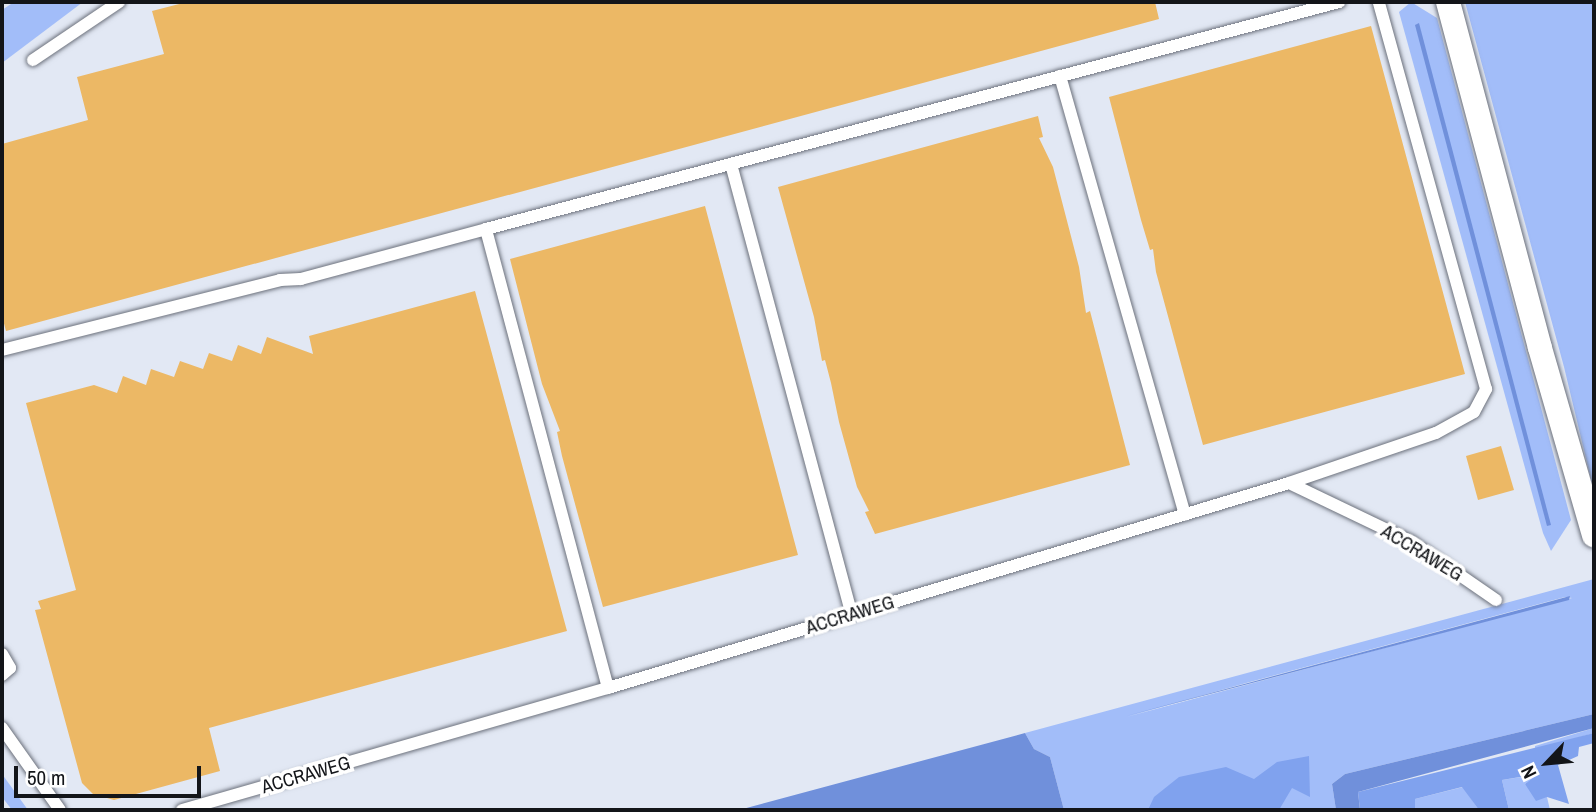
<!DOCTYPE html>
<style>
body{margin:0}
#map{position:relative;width:1596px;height:812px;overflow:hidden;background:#e2e8f4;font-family:"Archivo Narrow",sans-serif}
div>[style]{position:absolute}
.green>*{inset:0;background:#a2bdf9}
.forest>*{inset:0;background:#80a2ee}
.water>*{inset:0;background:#7090db}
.building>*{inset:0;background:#ecb865}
.roads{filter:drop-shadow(0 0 2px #6c717c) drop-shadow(0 0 2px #6c717c)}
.service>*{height:12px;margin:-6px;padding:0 6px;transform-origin:6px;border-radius:6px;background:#fff}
.minor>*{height:24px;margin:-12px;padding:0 12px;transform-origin:12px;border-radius:12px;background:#fff}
span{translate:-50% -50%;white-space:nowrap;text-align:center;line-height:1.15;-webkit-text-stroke:7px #fff;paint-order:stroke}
.street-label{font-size:19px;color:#131519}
.frame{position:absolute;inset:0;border:4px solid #131519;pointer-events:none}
.north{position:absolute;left:1512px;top:728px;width:70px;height:70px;-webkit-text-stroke:5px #fff;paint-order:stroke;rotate:244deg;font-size:19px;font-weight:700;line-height:28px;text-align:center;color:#131519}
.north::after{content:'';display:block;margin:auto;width:24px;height:32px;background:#131519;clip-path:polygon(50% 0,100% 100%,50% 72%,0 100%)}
.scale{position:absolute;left:14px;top:766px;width:187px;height:32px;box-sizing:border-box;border:4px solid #131519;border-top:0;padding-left:9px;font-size:21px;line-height:24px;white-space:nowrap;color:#131519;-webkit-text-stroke:5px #fff;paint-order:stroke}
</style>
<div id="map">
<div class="green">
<div style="clip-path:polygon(14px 2px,83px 2px,2px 63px,2px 10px)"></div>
<div style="clip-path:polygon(1411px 2px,1437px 18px,1571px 520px,1551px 551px,1543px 533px,1399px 12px)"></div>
<div style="clip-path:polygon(1465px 2px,1594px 2px,1594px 492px,1564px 367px)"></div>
<div style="clip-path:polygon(evenodd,1594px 579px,1594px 714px,1345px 774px,1332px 784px,1336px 810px,1064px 810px,1050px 757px,1034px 749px,1025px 733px,1594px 579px,1565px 597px,1572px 598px,1126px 717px,1246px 683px,1565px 597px)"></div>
<div style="clip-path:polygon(1594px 728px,1594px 733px,1535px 750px,1535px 746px)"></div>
<div style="clip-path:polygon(2px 774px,28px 810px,12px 810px,2px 797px)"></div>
<div style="clip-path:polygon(1540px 774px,1525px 784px,1547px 797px,1550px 810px,1509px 810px,1502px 780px)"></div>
<div style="clip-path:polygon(1463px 787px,1479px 810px,1415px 810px,1415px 799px)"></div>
</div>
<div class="forest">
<div style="clip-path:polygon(1594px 733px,1594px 743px,1579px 747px,1578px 756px,1558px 765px,1569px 804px,1547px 797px,1536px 801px,1525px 784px,1538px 774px,1502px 780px,1509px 810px,1479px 810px,1462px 787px,1415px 799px,1415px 810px,1360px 810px,1358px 792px)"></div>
<div style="clip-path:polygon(1309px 756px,1310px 797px,1292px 788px,1279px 810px,1148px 810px,1154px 797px,1179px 777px,1226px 767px,1254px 779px,1277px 762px)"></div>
</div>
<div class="water">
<div style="clip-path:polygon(1419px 23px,1551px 525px,1547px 526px,1415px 25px)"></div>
<div style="clip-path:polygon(1570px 596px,1569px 600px,1527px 611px,1126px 716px)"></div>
<div style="clip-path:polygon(1594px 714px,1594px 728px,1358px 792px,1360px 810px,1336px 810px,1332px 784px,1345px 774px)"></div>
<div style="clip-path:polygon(1025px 733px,1034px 749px,1050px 757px,1064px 810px,739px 810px)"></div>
</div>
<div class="building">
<div style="clip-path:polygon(187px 2px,1155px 2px,1159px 19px,6px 331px,2px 316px,2px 144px,88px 120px,77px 77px,164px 54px,152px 11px)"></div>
<div style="clip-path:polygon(1371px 26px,1465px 374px,1203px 445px,1156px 272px,1153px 249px,1150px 250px,1141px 220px,1109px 97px)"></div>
<div style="clip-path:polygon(1038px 116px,1043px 137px,1039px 138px,1053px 167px,1079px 267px,1086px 313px,1090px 311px,1130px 465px,875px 534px,865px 512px,869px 511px,857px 487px,839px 422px,831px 383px,825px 360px,822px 361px,814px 317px,778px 187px)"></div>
<div style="clip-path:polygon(705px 206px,798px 555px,603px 607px,562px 456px,557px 432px,560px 431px,542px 384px,510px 259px)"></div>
<div style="clip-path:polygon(475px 291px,567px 631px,209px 728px,220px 771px,114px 800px,93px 794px,82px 783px,35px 610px,41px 609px,38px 601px,76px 590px,26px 403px,94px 385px,117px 393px,123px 376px,146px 385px,151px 369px,174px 377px,180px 361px,203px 369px,209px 353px,232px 361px,238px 345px,261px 354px,267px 337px,313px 354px,309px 336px)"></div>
<div style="clip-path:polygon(1501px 446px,1514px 490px,1478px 500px,1466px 456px)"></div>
</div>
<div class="roads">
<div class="service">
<div style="left:33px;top:60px;width:104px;rotate:-34deg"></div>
<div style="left:1060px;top:76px;width:456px;rotate:74.1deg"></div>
<div style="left:731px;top:164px;width:467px;rotate:75deg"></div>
<div style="left:2px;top:350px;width:287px;rotate:-14.1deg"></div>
<div style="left:280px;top:280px;width:21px;rotate:-3deg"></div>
<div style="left:301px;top:279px;width:192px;rotate:-15.1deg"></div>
<div style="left:1289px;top:483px;width:155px;rotate:-18.8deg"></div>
<div style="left:1436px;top:433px;width:43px;rotate:-28.9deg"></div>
<div style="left:1474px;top:412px;width:26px;rotate:-62deg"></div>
<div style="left:1486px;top:389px;width:402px;rotate:-105.5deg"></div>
<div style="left:2px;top:654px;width:16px;rotate:60deg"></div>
<div style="left:10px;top:668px;width:11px;rotate:139deg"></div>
<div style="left:608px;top:688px;width:475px;rotate:-104.9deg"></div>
<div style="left:486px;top:229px;width:883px;rotate:-14.9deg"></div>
<div style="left:2px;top:728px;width:100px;rotate:54.7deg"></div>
<div style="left:182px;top:810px;width:443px;rotate:-16deg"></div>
<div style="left:608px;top:688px;width:711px;rotate:-16.75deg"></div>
<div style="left:1289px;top:483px;width:136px;rotate:25.6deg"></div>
<div style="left:1412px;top:542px;width:102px;rotate:34.6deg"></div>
</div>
<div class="minor">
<div style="left:1448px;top:2px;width:358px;rotate:75.1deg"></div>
<div style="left:1540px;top:348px;width:195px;rotate:73.9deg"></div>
</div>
</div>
<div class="street-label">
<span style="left:1422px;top:553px;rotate:31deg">ACCRAWEG</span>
<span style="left:850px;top:615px;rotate:-17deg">ACCRAWEG</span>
<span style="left:306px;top:775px;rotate:-16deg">ACCRAWEG</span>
</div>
<div class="frame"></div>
<div class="north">N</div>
<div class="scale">50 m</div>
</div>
